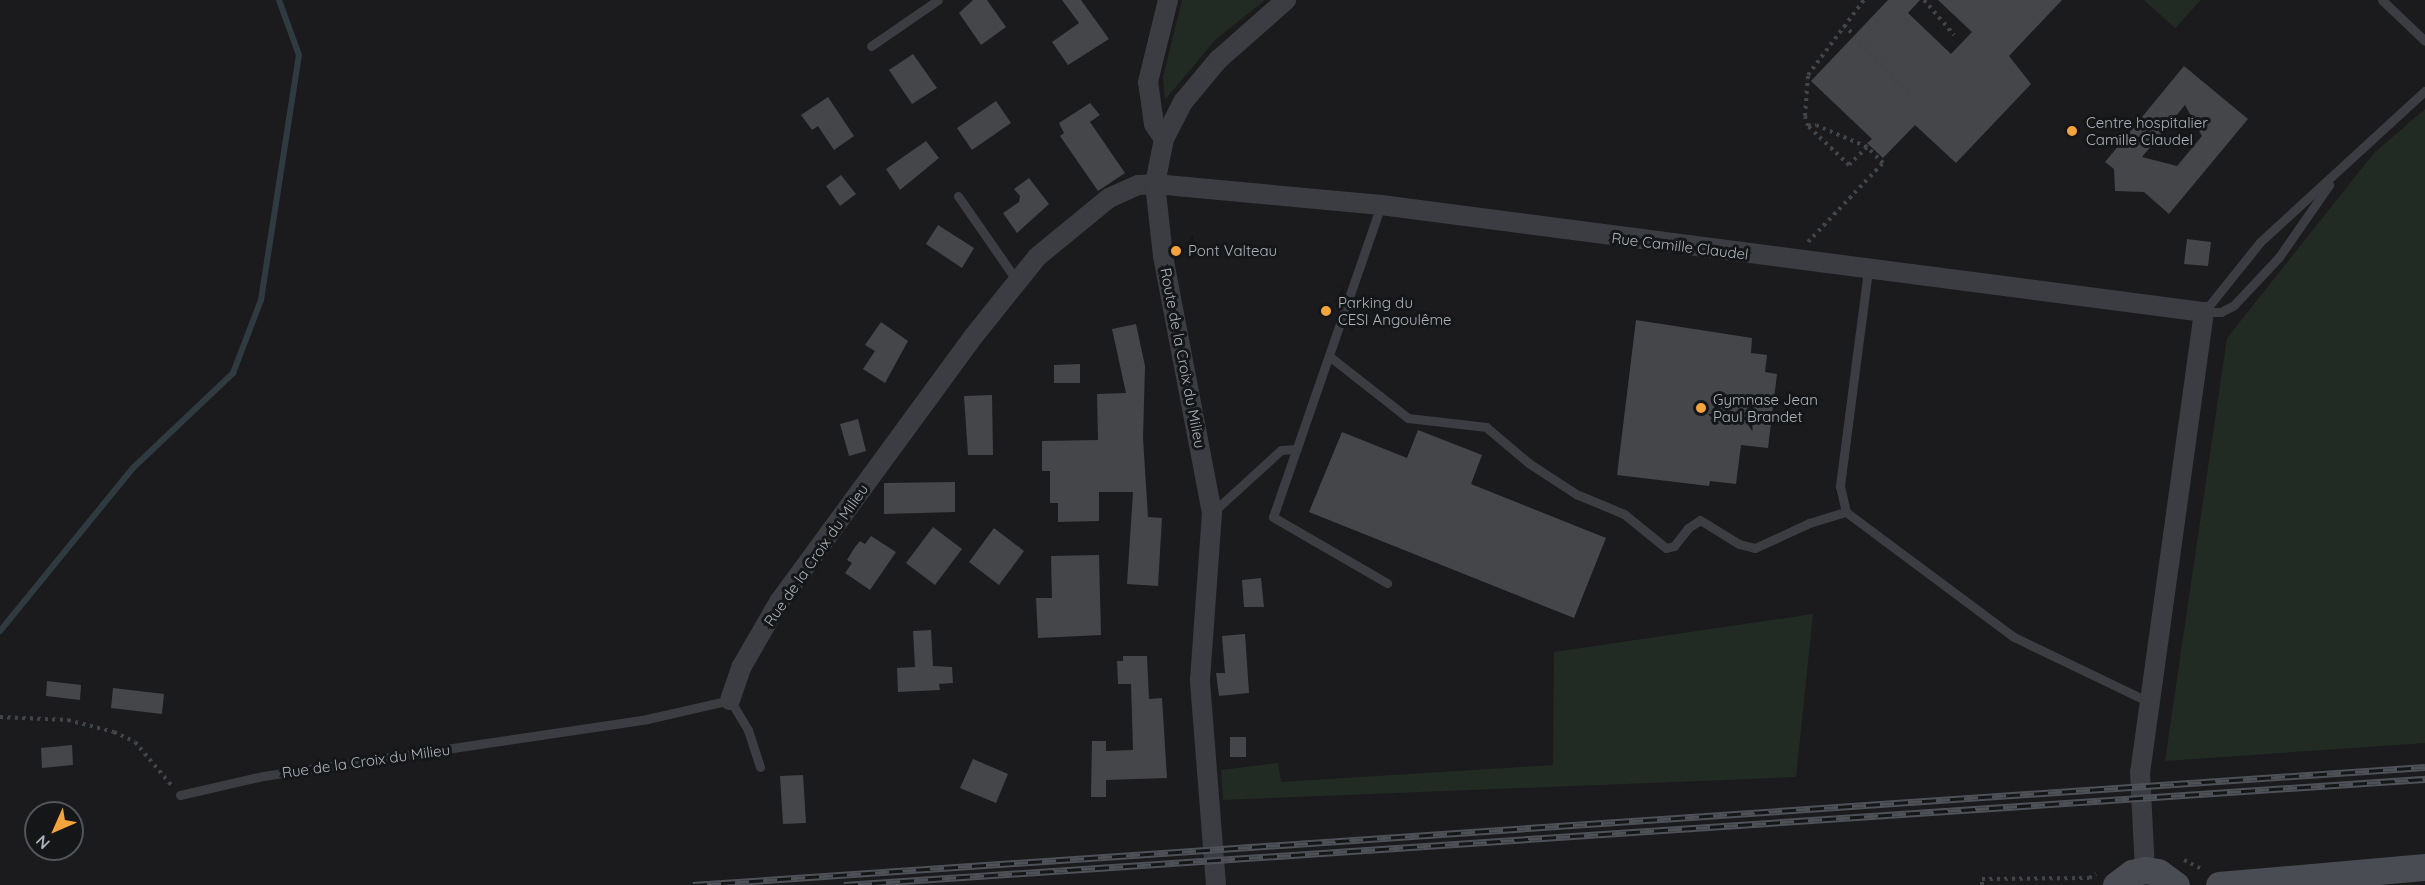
<!DOCTYPE html>
<meta charset="utf-8">
<style>
body{margin:0}
#map{position:relative;width:2425px;height:885px;overflow:hidden;background:#1b1b1d;font-family:Quicksand,sans-serif}
div>[style]{position:absolute}
.green>*{inset:0;background:#222b23}
.stream>*{height:6px;margin:-3px;padding:0 3px;transform-origin:3px;border-radius:3px;background:#303b41}
.building>*{inset:0;background:#45464a}
.path>*{height:4px;margin-top:-2px;transform-origin:0;background:repeating-linear-gradient(90deg,#414449 0 3px,transparent 0 7.5px)}
.service>*{height:9px;margin:-4.5px;padding:0 4.5px;transform-origin:4.5px;border-radius:4.5px;background:#3b3d42}
.minor>*{height:20px;margin:-10px;padding:0 10px;transform-origin:10px;border-radius:10px;background:#3b3d42}
.secondary>*{height:27px;margin:-13.5px;padding:0 13.5px;transform-origin:13.5px;border-radius:13.5px;background:#494c52}
.rail>*{height:7px;margin-top:-3.5px;transform-origin:0;background:repeating-linear-gradient(90deg,#151618 0 14px,#4e5157 0 28px);box-sizing:border-box;border-block:2px solid #4e5157}
.dots>*{width:16px;height:16px;translate:-50% -50%;box-sizing:border-box;border:3px solid #151618;border-radius:50%}
span{translate:-50% -50%;white-space:nowrap;text-align:center;line-height:1.15;-webkit-text-stroke:6px #151618;paint-order:stroke}
.poi-label{font-size:15px;color:#adb3bc}
.left{translate:0 -50%;text-align:left}
.street-label{font-size:15px;color:#adb3bc}
.north{position:absolute;left:24px;top:801px;width:60px;height:60px;box-sizing:border-box;background:#151618;border:2px solid #52555a;border-radius:50%;rotate:225deg;font-size:16px;font-weight:700;line-height:24px;text-align:center;color:#adb3bc}
.north::after{content:'';display:block;margin:auto;width:21px;height:27px;background:#f3a43d;clip-path:polygon(50% 0,100% 100%,50% 72%,0 100%)}
</style>
<div id="map">
<div class="green">
<div style="clip-path:polygon(1182px 0,1265px 0,1215px 40px,1165px 100px,1163px 77px)"></div>
<div style="clip-path:polygon(2144px 0,2201px 0,2175px 28px)"></div>
<div style="clip-path:polygon(2425px 109px,2425px 743px,2165px 761px,2227px 338px,2374px 153px)"></div>
<div style="clip-path:polygon(1813px 614px,1796px 777px,1223px 800px,1221px 770px,1278px 763px,1281px 782px,1553px 765px,1554px 652px)"></div>
</div>
<div class="stream">
<div style="left:0;top:631px;width:210px;rotate:-50.8deg"></div>
<div style="left:133px;top:468px;width:138px;rotate:-43.5deg"></div>
<div style="left:233px;top:373px;width:78px;rotate:-69deg"></div>
<div style="left:261px;top:300px;width:248px;rotate:-81.2deg"></div>
<div style="left:299px;top:55px;width:59px;rotate:-110deg"></div>
</div>
<div class="building">
<div style="clip-path:polygon(973px 0,987px 0,1006px 27px,981px 45px,959px 13px)"></div>
<div style="clip-path:polygon(1062px 0,1081px 0,1109px 39px,1068px 65px,1052px 42px,1079px 23px)"></div>
<div style="clip-path:polygon(1888px 0,1920px 0,1908px 13px,1951px 54px,1972px 32px,1938px 0,2062px 0,2009px 56px,2031px 84px,1956px 163px,1915px 125px,1883px 158px,1867px 143px,1872px 139px,1811px 81px)"></div>
<div style="clip-path:polygon(913px 54px,937px 88px,912px 104px,889px 70px)"></div>
<div style="clip-path:polygon(evenodd,2184px 66px,2248px 119px,2169px 214px,2144px 192px,2115px 191px,2114px 169px,2105px 162px,2184px 66px,2185px 105px,2202px 136px,2177px 166px,2142px 157px,2185px 105px)"></div>
<div style="clip-path:polygon(828px 97px,854px 136px,834px 150px,818px 126px,812px 130px,801px 115px)"></div>
<div style="clip-path:polygon(996px 101px,1011px 123px,972px 150px,957px 128px)"></div>
<div style="clip-path:polygon(1090px 103px,1100px 115px,1090px 122px,1125px 173px,1098px 191px,1060px 136px,1064px 133px,1059px 123px)"></div>
<div style="clip-path:polygon(926px 141px,939px 158px,900px 190px,886px 169px)"></div>
<div style="clip-path:polygon(841px 175px,856px 194px,840px 206px,826px 186px)"></div>
<div style="clip-path:polygon(1029px 178px,1049px 204px,1017px 233px,1003px 213px,1019px 202px,1020px 196px,1014px 189px)"></div>
<div style="clip-path:polygon(938px 225px,974px 248px,962px 268px,926px 244px)"></div>
<div style="clip-path:polygon(2187px 239px,2211px 242px,2208px 266px,2184px 264px)"></div>
<div style="clip-path:polygon(1636px 320px,1752px 338px,1751px 353px,1767px 355px,1765px 372px,1777px 374px,1768px 448px,1741px 445px,1736px 484px,1710px 481px,1709px 486px,1617px 475px)"></div>
<div style="clip-path:polygon(881px 322px,908px 341px,885px 383px,863px 369px,875px 351px,865px 345px)"></div>
<div style="clip-path:polygon(1136px 324px,1145px 366px,1143px 438px,1148px 517px,1162px 518px,1158px 586px,1127px 584px,1133px 492px,1099px 492px,1099px 521px,1058px 522px,1058px 503px,1050px 503px,1050px 471px,1042px 471px,1042px 441px,1098px 440px,1097px 394px,1126px 393px,1112px 329px)"></div>
<div style="clip-path:polygon(1080px 364px,1080px 383px,1054px 383px,1054px 365px)"></div>
<div style="clip-path:polygon(992px 395px,993px 455px,968px 455px,964px 396px)"></div>
<div style="clip-path:polygon(858px 419px,866px 451px,849px 456px,840px 424px)"></div>
<div style="clip-path:polygon(1418px 430px,1482px 455px,1471px 484px,1606px 538px,1574px 618px,1309px 512px,1342px 432px,1407px 458px)"></div>
<div style="clip-path:polygon(955px 482px,955px 512px,884px 514px,884px 483px)"></div>
<div style="clip-path:polygon(933px 527px,962px 549px,935px 585px,906px 563px)"></div>
<div style="clip-path:polygon(994px 528px,1024px 551px,999px 585px,969px 562px)"></div>
<div style="clip-path:polygon(871px 536px,896px 552px,870px 590px,845px 573px,852px 563px,847px 560px,855px 547px,860px 541px,865px 544px)"></div>
<div style="clip-path:polygon(1099px 555px,1101px 635px,1038px 638px,1036px 598px,1052px 598px,1051px 556px)"></div>
<div style="clip-path:polygon(1261px 578px,1264px 607px,1244px 607px,1242px 580px)"></div>
<div style="clip-path:polygon(931px 630px,933px 666px,952px 667px,953px 683px,939px 684px,940px 690px,898px 692px,897px 668px,915px 667px,913px 631px)"></div>
<div style="clip-path:polygon(1245px 634px,1249px 693px,1219px 696px,1216px 673px,1225px 673px,1222px 636px)"></div>
<div style="clip-path:polygon(1123px 656px,1147px 656px,1149px 699px,1162px 698px,1167px 778px,1106px 780px,1106px 797px,1091px 797px,1092px 741px,1106px 741px,1106px 751px,1133px 750px,1131px 684px,1118px 684px,1117px 661px,1123px 661px)"></div>
<div style="clip-path:polygon(47px 681px,81px 685px,80px 700px,46px 696px)"></div>
<div style="clip-path:polygon(113px 688px,164px 694px,162px 714px,111px 708px)"></div>
<div style="clip-path:polygon(1230px 737px,1246px 737px,1246px 757px,1230px 757px)"></div>
<div style="clip-path:polygon(72px 745px,73px 765px,42px 768px,41px 748px)"></div>
<div style="clip-path:polygon(973px 759px,1008px 774px,996px 803px,960px 788px)"></div>
<div style="clip-path:polygon(803px 775px,806px 823px,783px 824px,780px 776px)"></div>
</div>
<div class="path">
<div style="left:1924px;top:0;width:46px;rotate:49.4deg"></div>
<div style="left:1844px;top:25px;width:93px;rotate:46.3deg"></div>
<div style="left:1808px;top:126px;width:8px;rotate:-7deg"></div>
<div style="left:1816px;top:125px;width:56px;rotate:23.3deg"></div>
<div style="left:1867px;top:147px;width:25px;rotate:135deg"></div>
<div style="left:1849px;top:165px;width:57px;rotate:-136.4deg"></div>
<div style="left:1808px;top:126px;width:10px;rotate:-107deg"></div>
<div style="left:1805px;top:116px;width:41px;rotate:-85.8deg"></div>
<div style="left:1808px;top:75px;width:94px;rotate:-53.3deg"></div>
<div style="left:1808px;top:242px;width:109px;rotate:-46.5deg"></div>
<div style="left:1883px;top:163px;width:23px;rotate:-135deg"></div>
<div style="left:0;top:717px;width:68px;rotate:2.5deg"></div>
<div style="left:68px;top:720px;width:48px;rotate:14.6deg"></div>
<div style="left:114px;top:732px;width:23px;rotate:25deg"></div>
<div style="left:135px;top:742px;width:57px;rotate:49.9deg"></div>
<div style="left:2184px;top:860px;width:22px;rotate:27deg"></div>
<div style="left:1982px;top:885px;width:6px;rotate:-90deg"></div>
<div style="left:1982px;top:879px;width:107px;rotate:-0.5deg"></div>
<div style="left:2089px;top:878px;width:8px;rotate:-30deg"></div>
</div>
<div class="service">
<div style="left:2382px;top:0;width:59px;rotate:43.6deg"></div>
<div style="left:871px;top:46px;width:81px;rotate:-34.5deg"></div>
<div style="left:958px;top:196px;width:103px;rotate:55.2deg"></div>
<div style="left:1381px;top:205px;width:330px;rotate:109.1deg"></div>
<div style="left:1273px;top:517px;width:132px;rotate:30.1deg"></div>
<div style="left:1868px;top:270px;width:218px;rotate:97.4deg"></div>
<div style="left:1840px;top:486px;width:27px;rotate:77deg"></div>
<div style="left:1846px;top:512px;width:209px;rotate:36.7deg"></div>
<div style="left:2014px;top:637px;width:150px;rotate:25.7deg"></div>
<div style="left:2204px;top:312px;width:90px;rotate:-51.3deg"></div>
<div style="left:2260px;top:242px;width:224px;rotate:-42.5deg"></div>
<div style="left:2204px;top:312px;width:17px"></div>
<div style="left:2221px;top:312px;width:15px;rotate:-28deg"></div>
<div style="left:2234px;top:305px;width:66px;rotate:-46.8deg"></div>
<div style="left:2279px;top:257px;width:88px;rotate:-55.2deg"></div>
<div style="left:1329px;top:356px;width:100px;rotate:38.1deg"></div>
<div style="left:1408px;top:418px;width:79px;rotate:6.6deg"></div>
<div style="left:1486px;top:427px;width:57px;rotate:40.1deg"></div>
<div style="left:1530px;top:464px;width:55px;rotate:33.1deg"></div>
<div style="left:1576px;top:494px;width:52px;rotate:22.6deg"></div>
<div style="left:1624px;top:514px;width:54px;rotate:39deg"></div>
<div style="left:1666px;top:548px;width:8px;rotate:-14deg"></div>
<div style="left:1674px;top:546px;width:23px;rotate:-52deg"></div>
<div style="left:1688px;top:528px;width:14px;rotate:-34deg"></div>
<div style="left:1700px;top:520px;width:46px;rotate:31.6deg"></div>
<div style="left:1739px;top:544px;width:16px;rotate:14deg"></div>
<div style="left:1755px;top:548px;width:60px;rotate:-24.8deg"></div>
<div style="left:1809px;top:523px;width:39px;rotate:-17deg"></div>
<div style="left:1213px;top:512px;width:92px;rotate:-42.4deg"></div>
<div style="left:1281px;top:450px;width:16px;rotate:-4deg"></div>
<div style="left:180px;top:795px;width:85px;rotate:-12.9deg"></div>
<div style="left:263px;top:776px;width:388px;rotate:-8.4deg"></div>
<div style="left:647px;top:719px;width:85px;rotate:-12.9deg"></div>
<div style="left:730px;top:700px;width:35px;rotate:59deg"></div>
<div style="left:748px;top:730px;width:39px;rotate:72deg"></div>
</div>
<div class="minor">
<div style="left:1164px;top:139px;width:18px;rotate:-124deg"></div>
<div style="left:1154px;top:124px;width:42px;rotate:-98.1deg"></div>
<div style="left:1148px;top:82px;width:84px;rotate:-76.3deg"></div>
<div style="left:730px;top:700px;width:36px;rotate:-71deg"></div>
<div style="left:742px;top:666px;width:74px;rotate:-60deg"></div>
<div style="left:779px;top:602px;width:328px;rotate:-53.8deg"></div>
<div style="left:973px;top:337px;width:102px;rotate:-51.3deg"></div>
<div style="left:1037px;top:257px;width:93px;rotate:-39.3deg"></div>
<div style="left:1109px;top:198px;width:32px;rotate:-24deg"></div>
<div style="left:1138px;top:185px;width:17px;rotate:-3deg"></div>
<div style="left:1155px;top:184px;width:227px;rotate:5.3deg"></div>
<div style="left:1381px;top:205px;width:830px;rotate:7.41deg"></div>
<div style="left:2204px;top:312px;width:464px;rotate:97.9deg"></div>
<div style="left:2140px;top:772px;width:98px;rotate:87.1deg"></div>
<div style="left:1216px;top:885px;width:206px;rotate:-94.5deg"></div>
<div style="left:1200px;top:680px;width:167px;rotate:-85.9deg"></div>
<div style="left:1212px;top:513px;width:262px;rotate:-100.8deg"></div>
<div style="left:1163px;top:256px;width:72px;rotate:-96.3deg"></div>
<div style="left:1155px;top:184px;width:46px;rotate:-78.7deg"></div>
<div style="left:1164px;top:139px;width:42px;rotate:-62.8deg"></div>
<div style="left:1183px;top:102px;width:55px;rotate:-50.2deg"></div>
<div style="left:1218px;top:60px;width:91px;rotate:-41.4deg"></div>
</div>
<div class="secondary">
<div style="left:2116px;top:885px;width:20px;rotate:-37deg"></div>
<div style="left:2132px;top:873px;width:13px;rotate:-13deg"></div>
<div style="left:2145px;top:870px;width:13px;rotate:9deg"></div>
<div style="left:2158px;top:872px;width:22px;rotate:36deg"></div>
<div style="left:2219px;top:885px;width:207px;rotate:-5deg"></div>
</div>
<div class="rail">
<div style="left:693px;top:885px;width:1736px;rotate:-3.9deg"></div>
<div style="left:844px;top:885px;width:1585px;rotate:-3.84deg"></div>
</div>
<div class="dots">
<div style="left:2072px;top:131px;background:#f3a43d"></div>
<div style="left:1176px;top:251px;background:#f3a43d"></div>
<div style="left:1326px;top:311px;background:#f3a43d"></div>
<div style="left:1701px;top:408px;background:#f3a43d"></div>
</div>
<div class="poi-label">
<span class="left" style="left:2086px;top:131px">Centre hospitalier<br>Camille Claudel</span>
<span class="left" style="left:1188px;top:251px">Pont Valteau</span>
<span class="left" style="left:1338px;top:311px">Parking du<br>CESI Angoulême</span>
<span class="left" style="left:1713px;top:408px">Gymnase Jean<br>Paul Brandet</span>
</div>
<div class="street-label">
<span style="left:1680px;top:246px;rotate:7deg">Rue Camille Claudel</span>
<span style="left:1183px;top:358px;rotate:79deg">Route de la Croix du Milieu</span>
<span style="left:816px;top:555px;rotate:-55deg">Rue de la Croix du Milieu</span>
<span style="left:366px;top:761px;rotate:-8deg">Rue de la Croix du Milieu</span>
</div>
<div class="north">N</div>
</div>
